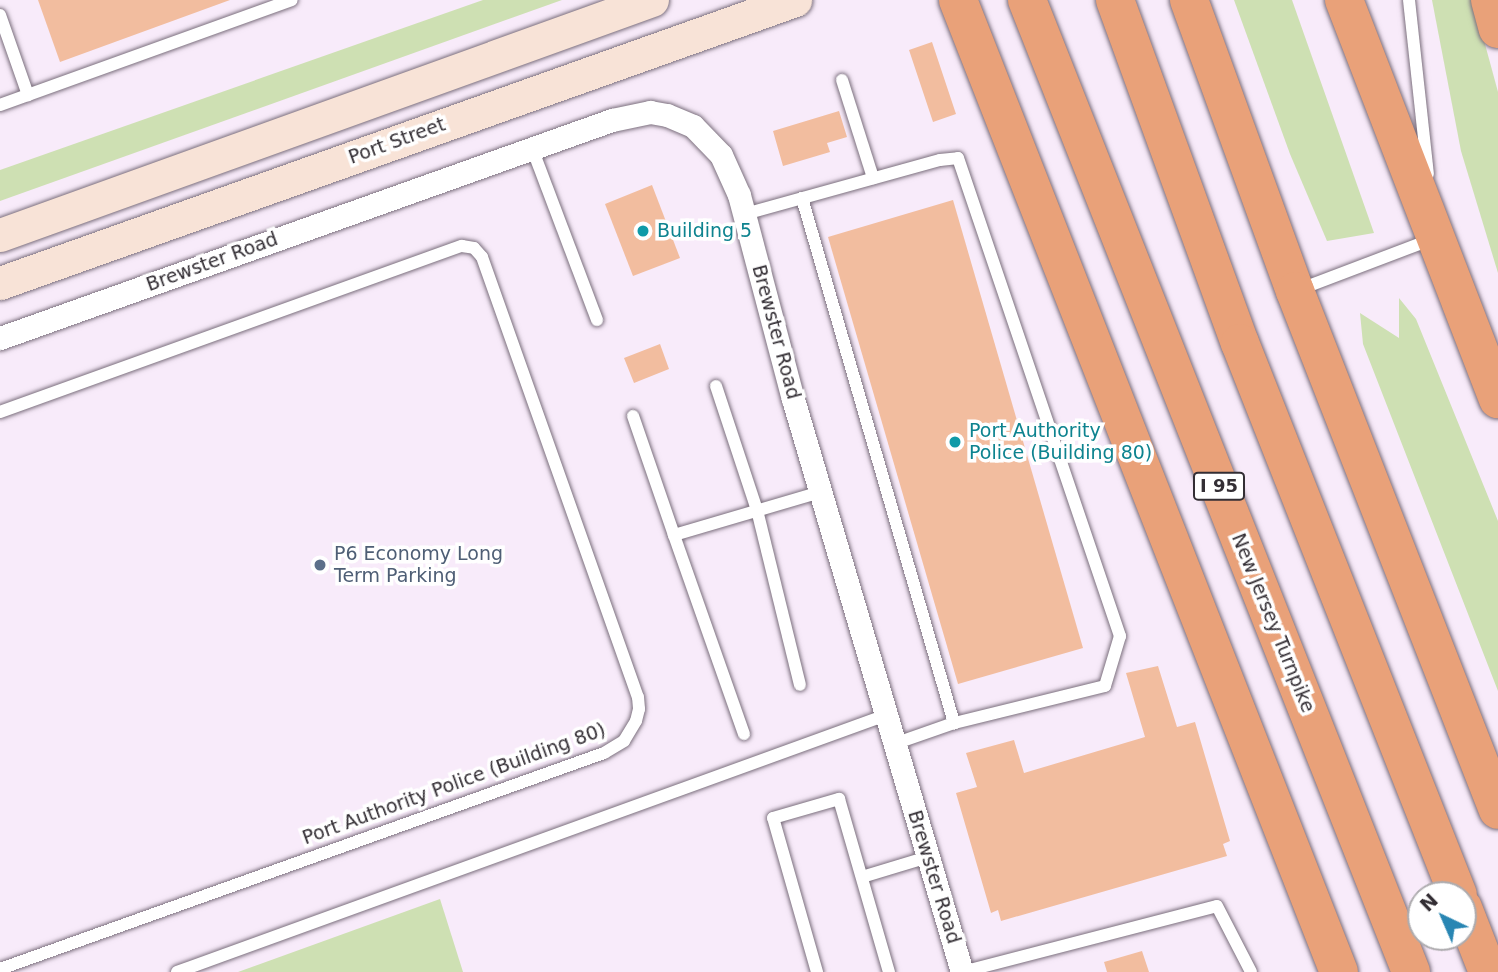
<!DOCTYPE html>
<style>
body{margin:0}
#map{position:relative;width:1498px;height:972px;overflow:hidden;background:#f8ebfa;font-family:"DejaVu Sans",sans-serif}
div>[style]{position:absolute}
.green>*{inset:0;background:#cee0b3}
.building>*{inset:0;background:#f2bd9f}
.roads{filter:drop-shadow(0 0 2px #7b6f7d) drop-shadow(0 0 2px #7b6f7d)}
.service>*{height:12px;margin:-6px;padding:0 6px;transform-origin:6px;border-radius:6px;background:#fff}
.minor>*{height:23px;margin:-11.5px;padding:0 11.5px;transform-origin:11.5px;border-radius:11.5px;background:#fff}
.secondary>*{height:33px;margin:-16.5px;padding:0 16.5px;transform-origin:16.5px;border-radius:16.5px;background:#f8e3d7}
.motorway>*{height:38px;margin:-19px;padding:0 19px;transform-origin:19px;border-radius:19px;background:#e9a179}
.dots>*{width:19px;height:19px;translate:-50% -50%;box-sizing:border-box;border:4px solid #fff;border-radius:50%}
span{translate:-50% -50%;white-space:nowrap;text-align:center;line-height:1.15;-webkit-text-stroke:7px #fff;paint-order:stroke}
.shield-label span{padding:2px 5px;background:#fff;border:2px solid;border-radius:5px;-webkit-text-stroke-width:0}
.shield-label{font-size:18px;color:#332e34;font-weight:700}
.street-label{font-size:19px;color:#332e34}
.culture-label{font-size:19px;color:#0d838f}
.left{translate:0 -50%;text-align:left}
.service-label{font-size:19px;color:#4e5e75}
.north{position:absolute;left:1407px;top:881px;width:70px;height:70px;box-sizing:border-box;background:#fff;border:2px solid #adabae;border-radius:50%;rotate:316deg;font-size:19px;font-weight:700;line-height:28px;text-align:center;color:#332e34}
.north::after{content:'';display:block;margin:auto;width:24px;height:32px;background:#2986b3;clip-path:polygon(50% 0,100% 100%,50% 72%,0 100%)}
</style>
<div id="map">
<div class="green">
<div style="clip-path:polygon(483px 0,562px 0,0 201px,0 170px)"></div>
<div style="clip-path:polygon(1234px 0,1292px 0,1374px 233px,1327px 241px,1290px 154px)"></div>
<div style="clip-path:polygon(1432px 0,1473px 0,1498px 92px,1498px 273px,1461px 151px)"></div>
<div style="clip-path:polygon(1399px 298px,1416px 319px,1498px 521px,1498px 691px,1363px 344px,1360px 313px,1399px 338px)"></div>
<div style="clip-path:polygon(440px 899px,463px 972px,238px 972px)"></div>
</div>
<div class="building">
<div style="clip-path:polygon(38px 0,230px 0,60px 62px)"></div>
<div style="clip-path:polygon(932px 42px,956px 114px,933px 122px,909px 50px)"></div>
<div style="clip-path:polygon(839px 111px,847px 137px,827px 143px,830px 152px,783px 166px,773px 131px)"></div>
<div style="clip-path:polygon(652px 185px,680px 258px,633px 276px,605px 204px)"></div>
<div style="clip-path:polygon(953px 200px,1083px 648px,958px 684px,828px 237px)"></div>
<div style="clip-path:polygon(660px 344px,669px 369px,634px 383px,624px 358px)"></div>
<div style="clip-path:polygon(1158px 666px,1177px 727px,1195px 722px,1230px 841px,1223px 844px,1227px 856px,1001px 921px,998px 910px,991px 913px,956px 793px,977px 787px,966px 753px,1014px 740px,1024px 773px,1145px 737px,1126px 673px)"></div>
<div style="clip-path:polygon(1142px 951px,1149px 972px,1107px 972px,1104px 962px)"></div>
</div>
<div class="roads">
<div class="service">
<div style="left:1409px;top:0;width:175px;rotate:83.8deg"></div>
<div style="left:0;top:15px;width:85px;rotate:70.7deg"></div>
<div style="left:842px;top:80px;width:103px;rotate:72.4deg"></div>
<div style="left:0;top:105px;width:310px;rotate:-19.8deg"></div>
<div style="left:532px;top:148px;width:184px;rotate:69.3deg"></div>
<div style="left:802px;top:198px;width:547px;rotate:73.85deg"></div>
<div style="left:745px;top:214px;width:202px;rotate:-15.5deg"></div>
<div style="left:940px;top:160px;width:18px;rotate:-6deg"></div>
<div style="left:958px;top:158px;width:505px;rotate:71.28deg"></div>
<div style="left:1120px;top:636px;width:52px;rotate:106.7deg"></div>
<div style="left:1105px;top:686px;width:155px;rotate:166.2deg"></div>
<div style="left:954px;top:723px;width:64px;rotate:160.7deg"></div>
<div style="left:1298px;top:290px;width:143px;rotate:-20.8deg"></div>
<div style="left:716px;top:386px;width:131px;rotate:71.7deg"></div>
<div style="left:757px;top:510px;width:180px;rotate:76.2deg"></div>
<div style="left:0;top:412px;width:491px;rotate:-19.8deg"></div>
<div style="left:462px;top:246px;width:12px;rotate:9deg"></div>
<div style="left:474px;top:248px;width:12px;rotate:48deg"></div>
<div style="left:482px;top:257px;width:467px;rotate:70.5deg"></div>
<div style="left:638px;top:697px;width:12px;rotate:85deg"></div>
<div style="left:639px;top:709px;width:12px;rotate:104deg"></div>
<div style="left:636px;top:721px;width:23px;rotate:121deg"></div>
<div style="left:624px;top:741px;width:23px;rotate:149deg"></div>
<div style="left:604px;top:753px;width:641px;rotate:160.32deg"></div>
<div style="left:633px;top:416px;width:126px;rotate:71deg"></div>
<div style="left:744px;top:734px;width:211px;rotate:-109.4deg"></div>
<div style="left:674px;top:535px;width:152px;rotate:-16.4deg"></div>
<div style="left:862px;top:877px;width:69px;rotate:-16.9deg"></div>
<div style="left:177px;top:972px;width:754px;rotate:-19.92deg"></div>
<div style="left:817px;top:972px;width:160px;rotate:-105.9deg"></div>
<div style="left:773px;top:818px;width:69px;rotate:-16.1deg"></div>
<div style="left:839px;top:799px;width:180px;rotate:73.9deg"></div>
<div style="left:962px;top:972px;width:263px;rotate:-14.5deg"></div>
<div style="left:1217px;top:906px;width:74px;rotate:62.7deg"></div>
</div>
<div class="minor">
<div style="left:0;top:338px;width:650px;rotate:-19.61deg"></div>
<div style="left:612px;top:120px;width:39px;rotate:-12deg"></div>
<div style="left:650px;top:112px;width:17px;rotate:10deg"></div>
<div style="left:667px;top:115px;width:28px;rotate:23deg"></div>
<div style="left:693px;top:126px;width:40px;rotate:46deg"></div>
<div style="left:721px;top:155px;width:44px;rotate:65.8deg"></div>
<div style="left:739px;top:195px;width:211px;rotate:75.2deg"></div>
<div style="left:793px;top:399px;width:597px;rotate:73.57deg"></div>
</div>
<div class="secondary">
<div style="left:0;top:235px;width:693px;rotate:-19.82deg"></div>
<div style="left:0;top:283px;width:844px;rotate:-19.59deg"></div>
</div>
<div class="motorway">
<div style="left:958px;top:0;width:1044px;rotate:68.6deg"></div>
<div style="left:1027px;top:0;width:1045px;rotate:68.44deg"></div>
<div style="left:1115px;top:0;width:365px;rotate:70deg"></div>
<div style="left:1240px;top:343px;width:593px;rotate:68.45deg"></div>
<div style="left:1189px;top:0;width:310px;rotate:70deg"></div>
<div style="left:1295px;top:291px;width:557px;rotate:68.64deg"></div>
<div style="left:1344px;top:0;width:428px;rotate:68.9deg"></div>
<div style="left:1490px;top:0;width:30px;rotate:75deg"></div>
<div style="left:1463px;top:908px;width:69px;rotate:68.7deg"></div>
</div>
</div>
<div class="dots">
<div style="left:643px;top:231px;background:#0f9aa8"></div>
<div style="left:955px;top:442px;background:#0f9aa8"></div>
<div style="left:320px;top:565px;background:#5c6f8a"></div>
</div>
<div class="shield-label">
<span style="left:1219px;top:486px">I 95</span>
</div>
<div class="street-label">
<span style="left:397px;top:141px;rotate:-20deg">Port Street</span>
<span style="left:212px;top:262px;rotate:-20deg">Brewster Road</span>
<span style="left:776px;top:332px;rotate:75deg">Brewster Road</span>
<span style="left:1273px;top:623px;rotate:68deg">New Jersey Turnpike</span>
<span style="left:454px;top:784px;rotate:-20deg">Port Authority Police (Building 80)</span>
<span style="left:934px;top:877px;rotate:73deg">Brewster Road</span>
</div>
<div class="culture-label">
<span class="left" style="left:657px;top:231px">Building 5</span>
<span class="left" style="left:969px;top:442px">Port Authority<br>Police (Building 80)</span>
</div>
<div class="service-label">
<span class="left" style="left:334px;top:565px">P6 Economy Long<br>Term Parking</span>
</div>
<div class="north">N</div>
</div>
